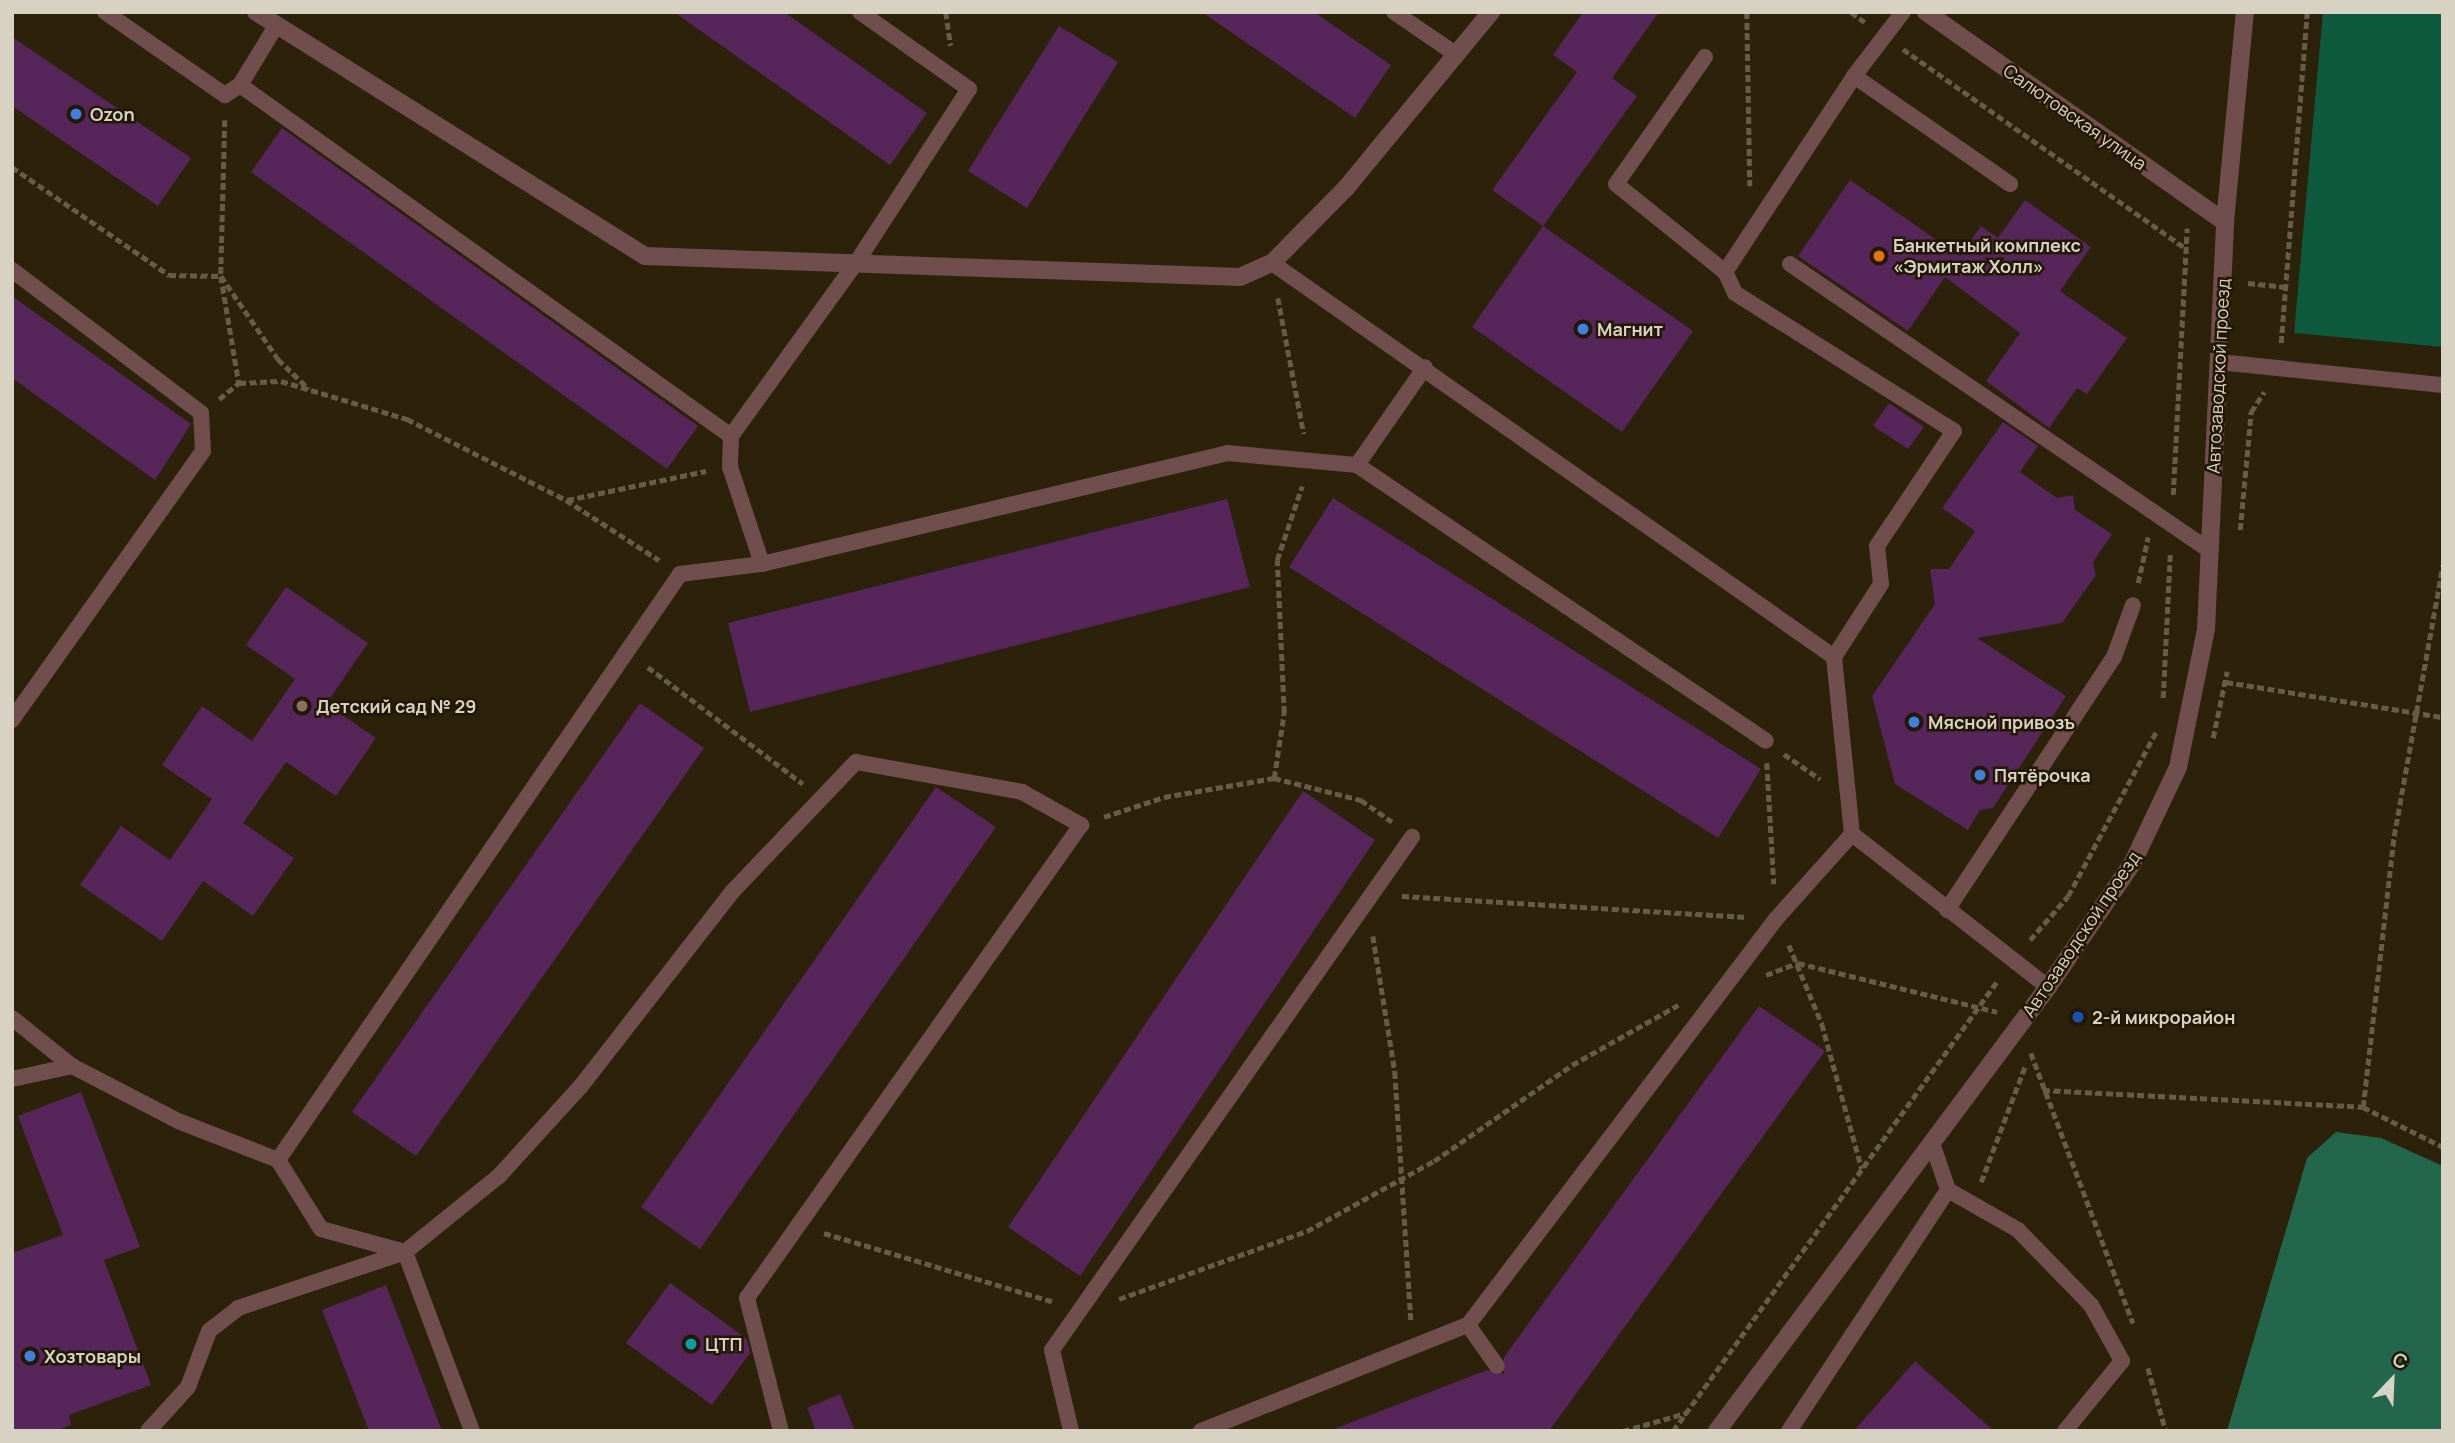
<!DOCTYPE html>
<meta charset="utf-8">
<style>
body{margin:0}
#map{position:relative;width:2455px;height:1443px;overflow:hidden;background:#2c2109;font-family:Manrope,sans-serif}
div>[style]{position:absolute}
.green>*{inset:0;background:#0f593e}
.forest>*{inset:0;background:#22674c}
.building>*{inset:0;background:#56265a}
.path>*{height:4.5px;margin-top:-2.25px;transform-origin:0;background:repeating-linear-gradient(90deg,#665d48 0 7px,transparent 0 10.5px)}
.lane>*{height:16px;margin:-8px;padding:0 8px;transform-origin:8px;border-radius:8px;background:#704e4d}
.street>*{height:18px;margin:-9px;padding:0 9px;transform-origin:9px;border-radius:9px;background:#704e4d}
.dots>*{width:19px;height:19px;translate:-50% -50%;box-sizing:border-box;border:4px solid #221801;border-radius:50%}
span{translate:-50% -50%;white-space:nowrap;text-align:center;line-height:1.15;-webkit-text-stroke:5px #221801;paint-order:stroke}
.poi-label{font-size:18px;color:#d8d2c3;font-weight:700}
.left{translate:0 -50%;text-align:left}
.street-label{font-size:18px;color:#d8d2c3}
.frame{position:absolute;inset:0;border:14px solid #d8d2c3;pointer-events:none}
.north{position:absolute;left:2357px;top:1345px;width:70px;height:70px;-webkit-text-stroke:5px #221801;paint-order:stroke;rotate:23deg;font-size:19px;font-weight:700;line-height:28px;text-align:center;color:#d8d2c3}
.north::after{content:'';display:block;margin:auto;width:24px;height:32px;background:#d8d2c3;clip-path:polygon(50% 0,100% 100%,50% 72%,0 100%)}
</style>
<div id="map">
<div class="green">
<div style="clip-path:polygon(2323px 12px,2443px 12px,2443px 347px,2294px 333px)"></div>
</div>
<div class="forest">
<div style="clip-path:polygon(2336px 1132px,2381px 1138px,2443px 1166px,2443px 1431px,2227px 1431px,2307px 1158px)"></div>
</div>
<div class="building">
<div style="clip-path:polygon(674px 12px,784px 12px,927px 113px,890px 165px)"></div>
<div style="clip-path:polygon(1202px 12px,1314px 12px,1391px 65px,1355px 118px)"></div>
<div style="clip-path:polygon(1583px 12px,1659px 12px,1612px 78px,1637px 96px,1543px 226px,1492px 190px,1577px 72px,1553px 55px)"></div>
<div style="clip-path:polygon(1059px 26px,1118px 62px,1027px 208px,968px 171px)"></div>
<div style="clip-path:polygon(12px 37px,191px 158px,158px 206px,12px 106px)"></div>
<div style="clip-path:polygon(282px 128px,698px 426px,667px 469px,251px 172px)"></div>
<div style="clip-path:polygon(1850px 180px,1960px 256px,1981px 226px,1998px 238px,2025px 200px,2091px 247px,2060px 291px,2127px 338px,2087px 394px,2077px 388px,2049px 428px,1986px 381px,2020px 333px,1945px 277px,1908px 331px,1798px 256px)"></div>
<div style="clip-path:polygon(1543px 226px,1693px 331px,1622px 432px,1472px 327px)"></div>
<div style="clip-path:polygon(12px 296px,191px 424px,155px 480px,12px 378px)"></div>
<div style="clip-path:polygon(1889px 403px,1924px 427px,1908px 449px,1873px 426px)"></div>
<div style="clip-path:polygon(2003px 422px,2038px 446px,2020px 472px,2057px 498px,2073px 495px,2075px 510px,2112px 534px,2093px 562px,2096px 575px,2062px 623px,1977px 638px,2066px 696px,1993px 808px,1980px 810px,1968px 830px,1895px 784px,1872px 696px,1935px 604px,1930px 569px,1949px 569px,1975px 531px,1942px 508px)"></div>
<div style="clip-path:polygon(1333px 498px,1761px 769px,1718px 838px,1289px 567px)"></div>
<div style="clip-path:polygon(1227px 499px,1250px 587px,750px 712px,728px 623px)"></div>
<div style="clip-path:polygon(286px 587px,368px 643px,326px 704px,376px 738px,336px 796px,286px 762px,243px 823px,294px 858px,253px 916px,203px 881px,162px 941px,80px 885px,121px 826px,170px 860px,212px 799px,162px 765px,202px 706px,252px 741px,295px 679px,246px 645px)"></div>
<div style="clip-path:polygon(640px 703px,704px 748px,416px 1156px,352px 1112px)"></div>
<div style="clip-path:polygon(936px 787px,996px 827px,700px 1249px,641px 1207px)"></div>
<div style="clip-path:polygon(1303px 791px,1375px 840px,1080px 1276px,1008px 1227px)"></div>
<div style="clip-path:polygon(1759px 1006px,1825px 1051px,1549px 1431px,1329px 1431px,1487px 1370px,1504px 1374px,1504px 1357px)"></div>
<div style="clip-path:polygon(81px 1092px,140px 1247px,104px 1260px,151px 1385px,69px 1415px,71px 1425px,55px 1431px,12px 1431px,12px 1253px,63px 1235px,18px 1116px)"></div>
<div style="clip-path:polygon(670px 1283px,747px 1339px,750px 1353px,712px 1405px,626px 1343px)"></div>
<div style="clip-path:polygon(386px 1285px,442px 1431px,369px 1431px,329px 1328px,322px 1310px)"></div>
<div style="clip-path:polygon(1915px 1361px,1994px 1431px,1854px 1431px)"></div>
<div style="clip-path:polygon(840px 1394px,855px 1431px,816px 1431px,807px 1408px)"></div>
</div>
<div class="path">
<div style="left:946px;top:12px;width:34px;rotate:82deg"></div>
<div style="left:1747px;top:12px;width:174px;rotate:89deg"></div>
<div style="left:1851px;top:12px;width:17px;rotate:36deg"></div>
<div style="left:1903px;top:49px;width:345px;rotate:35.2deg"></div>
<div style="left:225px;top:120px;width:156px;rotate:91.5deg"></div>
<div style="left:221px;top:276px;width:109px;rotate:80.5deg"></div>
<div style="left:12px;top:167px;width:191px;rotate:34.5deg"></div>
<div style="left:169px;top:275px;width:52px;rotate:1.1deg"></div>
<div style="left:221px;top:276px;width:101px;rotate:55.5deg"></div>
<div style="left:278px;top:359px;width:43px;rotate:44.1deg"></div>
<div style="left:2248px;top:283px;width:38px;rotate:6deg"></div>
<div style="left:1278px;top:298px;width:138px;rotate:79.2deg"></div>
<div style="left:2281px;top:343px;width:332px;rotate:-85.5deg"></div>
<div style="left:219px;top:399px;width:26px;rotate:-39deg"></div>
<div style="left:239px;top:383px;width:42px;rotate:-2.7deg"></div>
<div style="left:281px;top:381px;width:132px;rotate:16.8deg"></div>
<div style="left:407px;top:419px;width:178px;rotate:27deg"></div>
<div style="left:566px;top:500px;width:111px;rotate:32.8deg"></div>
<div style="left:2173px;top:495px;width:267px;rotate:-87deg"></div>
<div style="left:567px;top:500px;width:142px;rotate:-11.8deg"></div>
<div style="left:2240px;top:530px;width:119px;rotate:-84.7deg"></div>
<div style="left:2251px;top:412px;width:24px;rotate:-57deg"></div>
<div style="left:2138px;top:583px;width:47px;rotate:-77.7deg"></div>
<div style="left:648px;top:667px;width:194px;rotate:37deg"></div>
<div style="left:2226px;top:682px;width:220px;rotate:9.2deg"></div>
<div style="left:2163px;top:698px;width:145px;rotate:-87.2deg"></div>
<div style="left:2213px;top:738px;width:68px;rotate:-78.2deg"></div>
<div style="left:1784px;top:754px;width:44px;rotate:34.8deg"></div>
<div style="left:1767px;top:763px;width:121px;rotate:86.7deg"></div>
<div style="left:1274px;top:778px;width:66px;rotate:-81.3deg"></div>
<div style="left:1284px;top:713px;width:153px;rotate:-92.6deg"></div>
<div style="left:1277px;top:560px;width:78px;rotate:-71.3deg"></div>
<div style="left:1104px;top:817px;width:63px;rotate:-18.4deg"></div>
<div style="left:1164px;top:797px;width:112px;rotate:-9.8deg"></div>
<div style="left:1274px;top:778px;width:90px;rotate:14.2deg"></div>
<div style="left:1361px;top:800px;width:38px;rotate:35deg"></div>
<div style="left:1402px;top:896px;width:345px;rotate:3.5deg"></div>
<div style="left:1373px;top:936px;width:138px;rotate:80.8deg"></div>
<div style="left:1395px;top:1072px;width:249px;rotate:86.3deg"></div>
<div style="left:2030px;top:940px;width:58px;rotate:-49.2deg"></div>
<div style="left:2068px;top:896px;width:188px;rotate:-61.8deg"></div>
<div style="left:1789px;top:945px;width:86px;rotate:67.3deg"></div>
<div style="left:1822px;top:1024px;width:150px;rotate:74.6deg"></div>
<div style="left:1766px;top:975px;width:34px;rotate:-21deg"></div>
<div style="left:1798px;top:963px;width:205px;rotate:13.8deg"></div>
<div style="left:2031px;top:1053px;width:289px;rotate:69.3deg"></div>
<div style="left:2043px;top:1090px;width:320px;rotate:3deg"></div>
<div style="left:2363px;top:1107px;width:273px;rotate:-83.5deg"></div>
<div style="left:2394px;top:836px;width:276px;rotate:-79.8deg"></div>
<div style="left:2363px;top:1107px;width:89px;rotate:26.6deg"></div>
<div style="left:1981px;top:1182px;width:124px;rotate:-69.2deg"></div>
<div style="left:824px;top:1233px;width:240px;rotate:16.7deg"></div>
<div style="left:1119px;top:1299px;width:200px;rotate:-19.9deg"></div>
<div style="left:1307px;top:1231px;width:145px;rotate:-28.9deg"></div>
<div style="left:1434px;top:1161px;width:168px;rotate:-34.8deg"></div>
<div style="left:1572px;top:1065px;width:122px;rotate:-29.5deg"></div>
<div style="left:2148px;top:1368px;width:66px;rotate:74.1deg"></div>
<div style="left:1623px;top:1431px;width:66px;rotate:-15.9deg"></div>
<div style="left:1673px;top:1431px;width:556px;rotate:-54.22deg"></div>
</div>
<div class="lane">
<div style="left:105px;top:12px;width:146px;rotate:34.7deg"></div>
<div style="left:225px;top:95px;width:18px;rotate:-34deg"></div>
<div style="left:240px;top:85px;width:69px;rotate:-58.6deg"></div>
<div style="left:1394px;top:12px;width:76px;rotate:34.3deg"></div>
<div style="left:1903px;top:12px;width:81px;rotate:127.4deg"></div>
<div style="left:1854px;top:76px;width:190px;rotate:34.7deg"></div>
<div style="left:1705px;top:57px;width:155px;rotate:125deg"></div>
<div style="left:1616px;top:184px;width:140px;rotate:38.9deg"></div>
<div style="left:240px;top:85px;width:604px;rotate:35.56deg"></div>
<div style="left:731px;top:436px;width:31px;rotate:92deg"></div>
<div style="left:730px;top:467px;width:102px;rotate:71.7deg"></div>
<div style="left:1272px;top:263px;width:686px;rotate:35.03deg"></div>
<div style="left:1834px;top:657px;width:178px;rotate:84.2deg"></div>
<div style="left:1852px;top:834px;width:249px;rotate:38deg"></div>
<div style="left:1790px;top:264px;width:507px;rotate:34.32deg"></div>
<div style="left:12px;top:270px;width:237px;rotate:37.1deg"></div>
<div style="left:201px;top:413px;width:38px;rotate:87deg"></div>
<div style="left:203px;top:451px;width:330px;rotate:125.4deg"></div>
<div style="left:2219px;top:362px;width:225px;rotate:5.9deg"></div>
<div style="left:731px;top:436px;width:217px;rotate:-54.2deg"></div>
<div style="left:858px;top:260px;width:204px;rotate:-57deg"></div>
<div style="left:969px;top:89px;width:133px;rotate:-144.8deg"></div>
<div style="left:1357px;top:465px;width:493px;rotate:34deg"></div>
<div style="left:1834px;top:657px;width:87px;rotate:-57.2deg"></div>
<div style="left:1881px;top:584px;width:38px;rotate:-96deg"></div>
<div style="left:1877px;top:546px;width:138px;rotate:-56.2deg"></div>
<div style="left:1954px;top:431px;width:259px;rotate:-147.8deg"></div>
<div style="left:1735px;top:293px;width:23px;rotate:-115deg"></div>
<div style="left:1725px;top:272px;width:235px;rotate:-56.6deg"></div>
<div style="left:1947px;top:910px;width:303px;rotate:-56.6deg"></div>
<div style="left:2114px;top:657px;width:55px;rotate:-69.9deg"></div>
<div style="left:12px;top:1018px;width:77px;rotate:38.7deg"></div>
<div style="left:12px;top:1079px;width:61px;rotate:-12.2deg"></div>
<div style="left:72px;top:1066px;width:119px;rotate:27.4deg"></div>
<div style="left:178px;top:1121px;width:107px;rotate:21.3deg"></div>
<div style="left:278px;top:1160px;width:81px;rotate:58.1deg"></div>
<div style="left:321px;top:1229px;width:87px;rotate:15.3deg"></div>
<div style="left:405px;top:1252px;width:121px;rotate:-39deg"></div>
<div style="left:499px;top:1176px;width:122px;rotate:-47.7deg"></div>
<div style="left:581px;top:1086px;width:246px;rotate:-52.1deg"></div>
<div style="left:732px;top:892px;width:180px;rotate:-46.4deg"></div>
<div style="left:856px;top:762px;width:169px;rotate:10.2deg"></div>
<div style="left:1022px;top:792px;width:68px;rotate:29.2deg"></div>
<div style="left:1081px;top:825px;width:579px;rotate:125.23deg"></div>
<div style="left:747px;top:1298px;width:137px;rotate:75.7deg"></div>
<div style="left:278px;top:1160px;width:711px;rotate:-55.55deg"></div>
<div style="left:680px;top:574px;width:83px;rotate:-7deg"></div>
<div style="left:762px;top:564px;width:478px;rotate:-13.4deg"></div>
<div style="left:1227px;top:453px;width:131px;rotate:5.3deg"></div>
<div style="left:1357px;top:465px;width:119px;rotate:-55.2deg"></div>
<div style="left:1948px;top:1190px;width:81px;rotate:29.7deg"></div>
<div style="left:2018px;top:1230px;width:105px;rotate:45.8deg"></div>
<div style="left:2091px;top:1305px;width:64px;rotate:61deg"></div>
<div style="left:2122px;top:1361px;width:90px;rotate:129.2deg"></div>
<div style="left:1468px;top:1325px;width:50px;rotate:54.7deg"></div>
<div style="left:148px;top:1431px;width:59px;rotate:-47.7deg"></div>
<div style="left:188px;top:1387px;width:60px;rotate:-69.4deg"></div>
<div style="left:209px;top:1331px;width:37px;rotate:-38deg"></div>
<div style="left:238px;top:1308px;width:176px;rotate:-18.5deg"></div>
<div style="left:405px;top:1252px;width:191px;rotate:69.5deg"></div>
<div style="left:1071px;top:1431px;width:83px;rotate:-103.2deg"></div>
<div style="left:1052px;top:1350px;width:627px;rotate:-54.94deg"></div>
<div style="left:1201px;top:1431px;width:287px;rotate:-21.7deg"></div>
<div style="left:1468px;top:1325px;width:510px;rotate:-52.82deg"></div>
<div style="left:1776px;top:919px;width:114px;rotate:-48.2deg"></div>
<div style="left:1789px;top:1431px;width:289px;rotate:-56.6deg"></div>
<div style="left:1948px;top:1190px;width:50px;rotate:-108.8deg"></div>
</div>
<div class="street">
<div style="left:256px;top:12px;width:459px;rotate:32.1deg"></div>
<div style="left:645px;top:256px;width:595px;rotate:2.02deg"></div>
<div style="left:1240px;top:277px;width:35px;rotate:-24deg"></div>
<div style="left:1272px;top:263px;width:105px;rotate:-45.4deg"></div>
<div style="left:1346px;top:188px;width:228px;rotate:-50.5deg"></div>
<div style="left:1926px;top:12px;width:365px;rotate:35.1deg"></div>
<div style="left:1717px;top:1431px;width:554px;rotate:-53.3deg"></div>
<div style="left:2048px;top:987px;width:149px;rotate:-55.7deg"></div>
<div style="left:2132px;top:864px;width:107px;rotate:-64.6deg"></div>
<div style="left:2178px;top:767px;width:141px;rotate:-78.5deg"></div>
<div style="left:2206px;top:629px;width:407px;rotate:-87.3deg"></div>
<div style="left:2225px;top:222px;width:211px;rotate:-84.6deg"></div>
</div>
<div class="dots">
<div style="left:76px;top:114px;background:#3f7fe0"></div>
<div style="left:1879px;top:256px;background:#e8710a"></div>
<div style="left:1583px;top:329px;background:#3f7fe0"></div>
<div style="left:302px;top:706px;background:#8d6e63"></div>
<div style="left:1914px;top:722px;background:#3f7fe0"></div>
<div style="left:1980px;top:775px;background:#3f7fe0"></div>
<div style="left:2078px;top:1017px;background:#1a4fb4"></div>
<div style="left:691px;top:1344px;background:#0f9aa8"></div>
<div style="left:30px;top:1356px;background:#3f7fe0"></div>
</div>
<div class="poi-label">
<span class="left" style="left:90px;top:114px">Ozon</span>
<span class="left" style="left:1893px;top:256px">Банкетный комплекс<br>«Эрмитаж Холл»</span>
<span class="left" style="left:1597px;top:329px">Магнит</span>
<span class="left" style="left:316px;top:706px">Детский сад № 29</span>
<span class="left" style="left:1928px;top:722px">Мясной привозъ</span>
<span class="left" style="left:1994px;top:775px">Пятёрочка</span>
<span class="left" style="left:2092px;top:1017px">2-й микрорайон</span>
<span class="left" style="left:705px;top:1344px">ЦТП</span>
<span class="left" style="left:44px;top:1356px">Хозтовары</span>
</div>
<div class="street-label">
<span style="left:2075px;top:117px;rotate:35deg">Салютовская улица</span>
<span style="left:2218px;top:376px;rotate:-87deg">Автозаводской проезд</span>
<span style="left:2081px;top:934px;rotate:-56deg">Автозаводской проезд</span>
</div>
<div class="frame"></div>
<div class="north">С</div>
</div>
